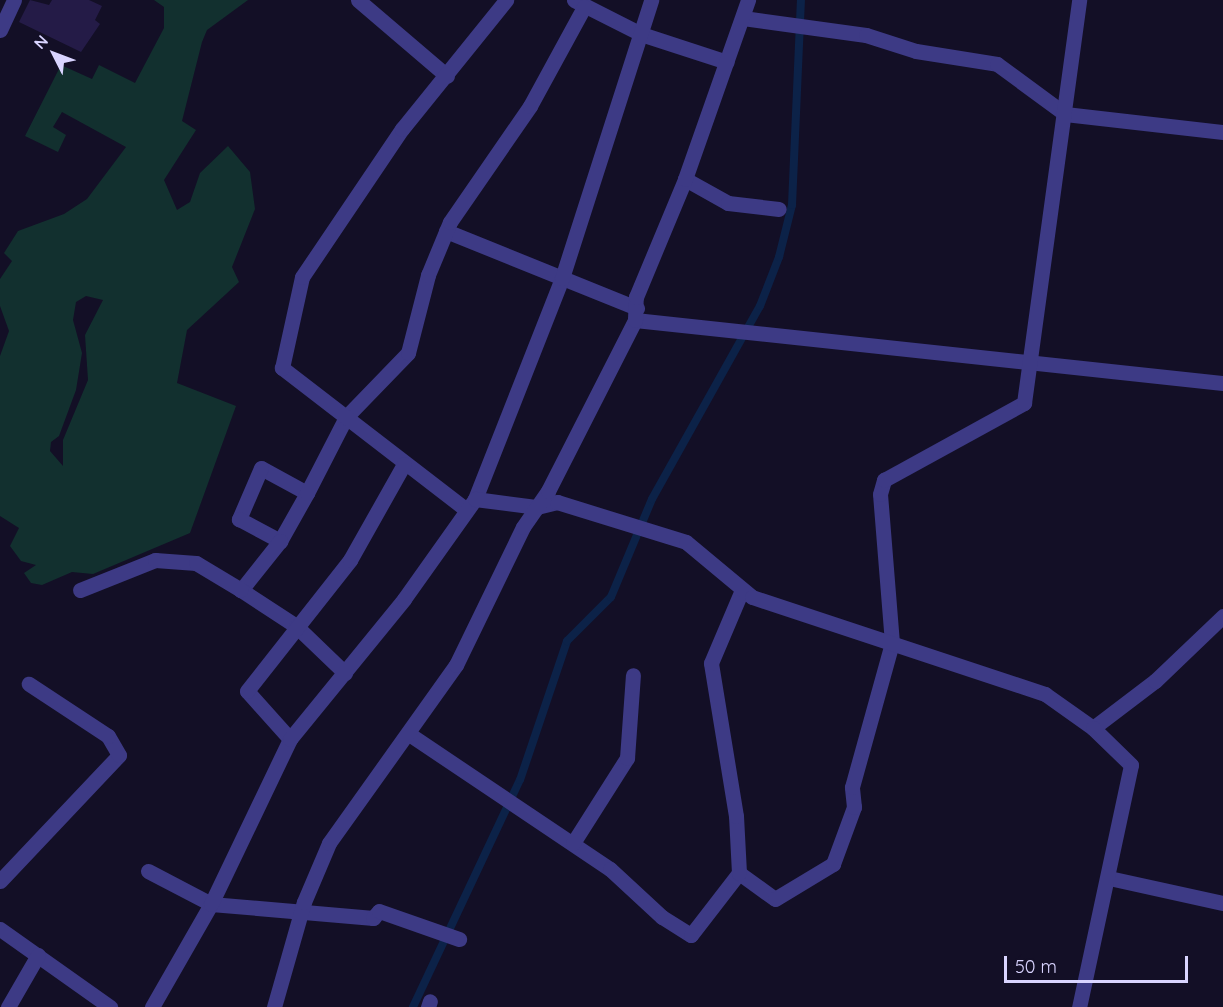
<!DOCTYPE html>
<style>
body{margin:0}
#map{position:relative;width:1223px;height:1007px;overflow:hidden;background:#130f26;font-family:Quicksand,sans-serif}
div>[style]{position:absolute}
.green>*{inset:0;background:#12302f}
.stream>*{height:8px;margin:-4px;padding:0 4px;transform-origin:4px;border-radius:4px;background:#0c2248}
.building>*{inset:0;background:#241b47}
.street>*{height:15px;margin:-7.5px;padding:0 7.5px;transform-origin:7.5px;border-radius:7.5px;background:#3d3a85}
span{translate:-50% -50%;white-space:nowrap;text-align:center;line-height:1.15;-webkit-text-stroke:5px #130f26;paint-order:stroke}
.north{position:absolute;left:24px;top:24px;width:60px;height:60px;-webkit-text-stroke:4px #130f26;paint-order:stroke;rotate:312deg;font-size:16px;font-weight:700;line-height:24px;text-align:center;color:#d9d4ff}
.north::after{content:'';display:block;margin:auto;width:21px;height:27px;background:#d9d4ff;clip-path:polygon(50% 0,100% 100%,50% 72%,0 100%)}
.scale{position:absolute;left:1004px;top:956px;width:184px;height:27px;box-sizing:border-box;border:3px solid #d9d4ff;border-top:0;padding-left:8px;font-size:18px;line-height:21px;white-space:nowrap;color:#d9d4ff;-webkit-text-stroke:4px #130f26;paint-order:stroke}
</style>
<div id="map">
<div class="green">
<div style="clip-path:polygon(evenodd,154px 0,248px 0,207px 30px,202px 42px,182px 121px,196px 130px,164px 180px,177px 210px,190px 202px,200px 173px,228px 146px,250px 172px,255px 209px,232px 267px,239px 282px,187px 330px,177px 383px,236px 406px,190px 533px,93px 574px,72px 572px,42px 585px,31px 583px,24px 573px,36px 565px,21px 561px,10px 546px,19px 528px,0 516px,0 356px,9px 331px,0 306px,0 279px,12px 261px,4px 253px,18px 231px,64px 214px,87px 199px,126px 147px,62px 112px,53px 127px,66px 135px,58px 152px,25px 136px,61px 65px,92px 79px,99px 65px,135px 83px,164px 28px,164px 7px,154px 0,86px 296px,103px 300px,85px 335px,88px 380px,63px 440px,63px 466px,50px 451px,51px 442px,59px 436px,76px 390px,82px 353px,73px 320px,76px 302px,86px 296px)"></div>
</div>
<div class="stream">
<div style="left:413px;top:1007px;width:251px;rotate:-64.8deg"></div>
<div style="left:520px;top:780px;width:147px;rotate:-71.3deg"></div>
<div style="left:567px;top:641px;width:62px;rotate:-45deg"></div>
<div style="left:611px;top:597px;width:106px;rotate:-67.3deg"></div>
<div style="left:652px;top:499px;width:221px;rotate:-60.8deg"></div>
<div style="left:760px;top:306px;width:53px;rotate:-68.8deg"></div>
<div style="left:779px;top:257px;width:54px;rotate:-76deg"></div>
<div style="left:792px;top:205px;width:205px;rotate:-87.5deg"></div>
</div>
<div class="building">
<div style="clip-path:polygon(30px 0,49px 5px,52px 0,89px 0,102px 6px,95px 20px,100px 24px,81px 52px,19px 22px)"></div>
</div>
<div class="street">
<div style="left:358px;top:0;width:117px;rotate:40.5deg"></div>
<div style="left:574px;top:0;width:75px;rotate:26.9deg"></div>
<div style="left:641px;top:34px;width:90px;rotate:18deg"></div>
<div style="left:743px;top:18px;width:124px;rotate:7.9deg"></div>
<div style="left:866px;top:35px;width:52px;rotate:17.7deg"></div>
<div style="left:916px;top:51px;width:82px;rotate:9.1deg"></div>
<div style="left:997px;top:64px;width:84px;rotate:36.3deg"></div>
<div style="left:1065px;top:114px;width:159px;rotate:6.5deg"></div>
<div style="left:0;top:30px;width:33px;rotate:-65deg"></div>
<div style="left:685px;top:179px;width:49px;rotate:29.2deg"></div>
<div style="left:728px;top:203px;width:51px;rotate:6.7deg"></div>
<div style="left:446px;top:231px;width:206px;rotate:22deg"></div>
<div style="left:635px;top:320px;width:591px;rotate:6.12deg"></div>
<div style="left:307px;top:493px;width:52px;rotate:-151.5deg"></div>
<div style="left:261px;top:468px;width:56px;rotate:113.3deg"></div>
<div style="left:239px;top:519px;width:47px;rotate:28.2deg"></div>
<div style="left:280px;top:541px;width:55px;rotate:-60.6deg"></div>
<div style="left:307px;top:493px;width:85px;rotate:-62.8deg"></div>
<div style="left:346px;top:417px;width:89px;rotate:-45.9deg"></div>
<div style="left:408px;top:353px;width:81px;rotate:-75.6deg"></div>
<div style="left:428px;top:275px;width:57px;rotate:-67.5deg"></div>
<div style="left:450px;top:222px;width:141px;rotate:-55.4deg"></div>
<div style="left:530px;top:106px;width:113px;rotate:-61.4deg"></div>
<div style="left:475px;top:499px;width:238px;rotate:-68.5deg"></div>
<div style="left:562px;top:278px;width:292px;rotate:-72.2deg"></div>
<div style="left:464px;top:508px;width:230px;rotate:-142.4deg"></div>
<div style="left:282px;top:368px;width:93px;rotate:-77.6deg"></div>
<div style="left:302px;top:277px;width:179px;rotate:-56deg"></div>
<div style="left:402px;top:129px;width:166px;rotate:-51.1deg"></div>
<div style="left:280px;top:541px;width:63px;rotate:128.5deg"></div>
<div style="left:241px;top:590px;width:66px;rotate:33.2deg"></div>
<div style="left:296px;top:626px;width:68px;rotate:43.8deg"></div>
<div style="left:80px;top:590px;width:81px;rotate:-21.8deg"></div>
<div style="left:155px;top:560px;width:41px;rotate:4.2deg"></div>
<div style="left:196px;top:563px;width:52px;rotate:31deg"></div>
<div style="left:1093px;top:728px;width:78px;rotate:-37.2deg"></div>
<div style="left:1155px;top:681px;width:94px;rotate:-43.7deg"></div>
<div style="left:409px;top:734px;width:242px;rotate:33.9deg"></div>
<div style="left:610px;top:869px;width:71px;rotate:42.7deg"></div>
<div style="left:662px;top:917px;width:34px;rotate:32deg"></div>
<div style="left:691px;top:935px;width:78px;rotate:-52.3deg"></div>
<div style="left:739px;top:873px;width:44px;rotate:35.8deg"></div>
<div style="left:775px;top:899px;width:68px;rotate:-31.1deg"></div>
<div style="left:833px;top:864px;width:61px;rotate:-69.8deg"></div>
<div style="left:854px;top:807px;width:20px;rotate:-96deg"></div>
<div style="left:852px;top:787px;width:149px;rotate:-74.5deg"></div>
<div style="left:892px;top:643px;width:149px;rotate:-94.6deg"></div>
<div style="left:880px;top:494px;width:15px;rotate:-74deg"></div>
<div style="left:884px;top:480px;width:160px;rotate:-28.8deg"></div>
<div style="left:1024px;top:403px;width:407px;rotate:-82.2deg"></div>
<div style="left:290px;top:739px;width:64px;rotate:-131.9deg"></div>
<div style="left:247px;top:691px;width:167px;rotate:-51.8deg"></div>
<div style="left:350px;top:560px;width:110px;rotate:-60.6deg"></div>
<div style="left:573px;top:843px;width:101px;rotate:-57.6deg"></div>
<div style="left:627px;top:758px;width:83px;rotate:-85.9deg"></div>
<div style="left:148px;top:871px;width:71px;rotate:27.6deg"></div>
<div style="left:211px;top:904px;width:163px;rotate:4.9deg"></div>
<div style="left:373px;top:918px;width:9px;rotate:-49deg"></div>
<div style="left:379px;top:911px;width:85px;rotate:19.3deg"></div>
<div style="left:739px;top:873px;width:57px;rotate:-93deg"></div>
<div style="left:736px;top:816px;width:155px;rotate:-99.3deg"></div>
<div style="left:711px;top:663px;width:79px;rotate:-67deg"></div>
<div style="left:1109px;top:878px;width:117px;rotate:12.4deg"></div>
<div style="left:0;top:881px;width:173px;rotate:-46.6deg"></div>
<div style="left:119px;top:755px;width:22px;rotate:-120deg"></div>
<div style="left:108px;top:736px;width:95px;rotate:-146.6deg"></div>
<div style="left:0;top:929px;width:135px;rotate:35.3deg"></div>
<div style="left:8px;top:1007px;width:60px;rotate:-60deg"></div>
<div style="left:152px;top:1007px;width:119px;rotate:-60.2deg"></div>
<div style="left:211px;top:904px;width:183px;rotate:-64.4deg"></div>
<div style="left:290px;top:739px;width:181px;rotate:-50.8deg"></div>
<div style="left:404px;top:599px;width:123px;rotate:-54.6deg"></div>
<div style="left:475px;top:499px;width:63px;rotate:7.4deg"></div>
<div style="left:537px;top:507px;width:21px;rotate:-14deg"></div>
<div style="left:557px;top:502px;width:135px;rotate:17.2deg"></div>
<div style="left:686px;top:542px;width:86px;rotate:39.8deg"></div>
<div style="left:752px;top:597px;width:309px;rotate:18.3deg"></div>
<div style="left:1045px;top:694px;width:59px;rotate:35.3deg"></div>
<div style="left:1093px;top:728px;width:53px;rotate:44.2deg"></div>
<div style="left:1131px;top:765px;width:248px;rotate:102.1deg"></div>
<div style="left:274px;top:1007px;width:109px;rotate:-74.1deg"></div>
<div style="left:304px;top:902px;width:64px;rotate:-67deg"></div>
<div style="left:329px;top:843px;width:219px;rotate:-54.5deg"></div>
<div style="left:456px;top:665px;width:153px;rotate:-64.1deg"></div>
<div style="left:523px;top:527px;width:44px;rotate:-55.2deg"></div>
<div style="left:548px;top:491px;width:192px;rotate:-63deg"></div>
<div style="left:635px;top:320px;width:23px;rotate:-88deg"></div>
<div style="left:636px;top:297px;width:128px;rotate:-67.4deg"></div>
<div style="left:685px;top:179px;width:190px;rotate:-70.6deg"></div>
<div style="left:428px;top:1007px;width:6px;rotate:-72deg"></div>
</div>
<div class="north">N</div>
<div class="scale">50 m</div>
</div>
